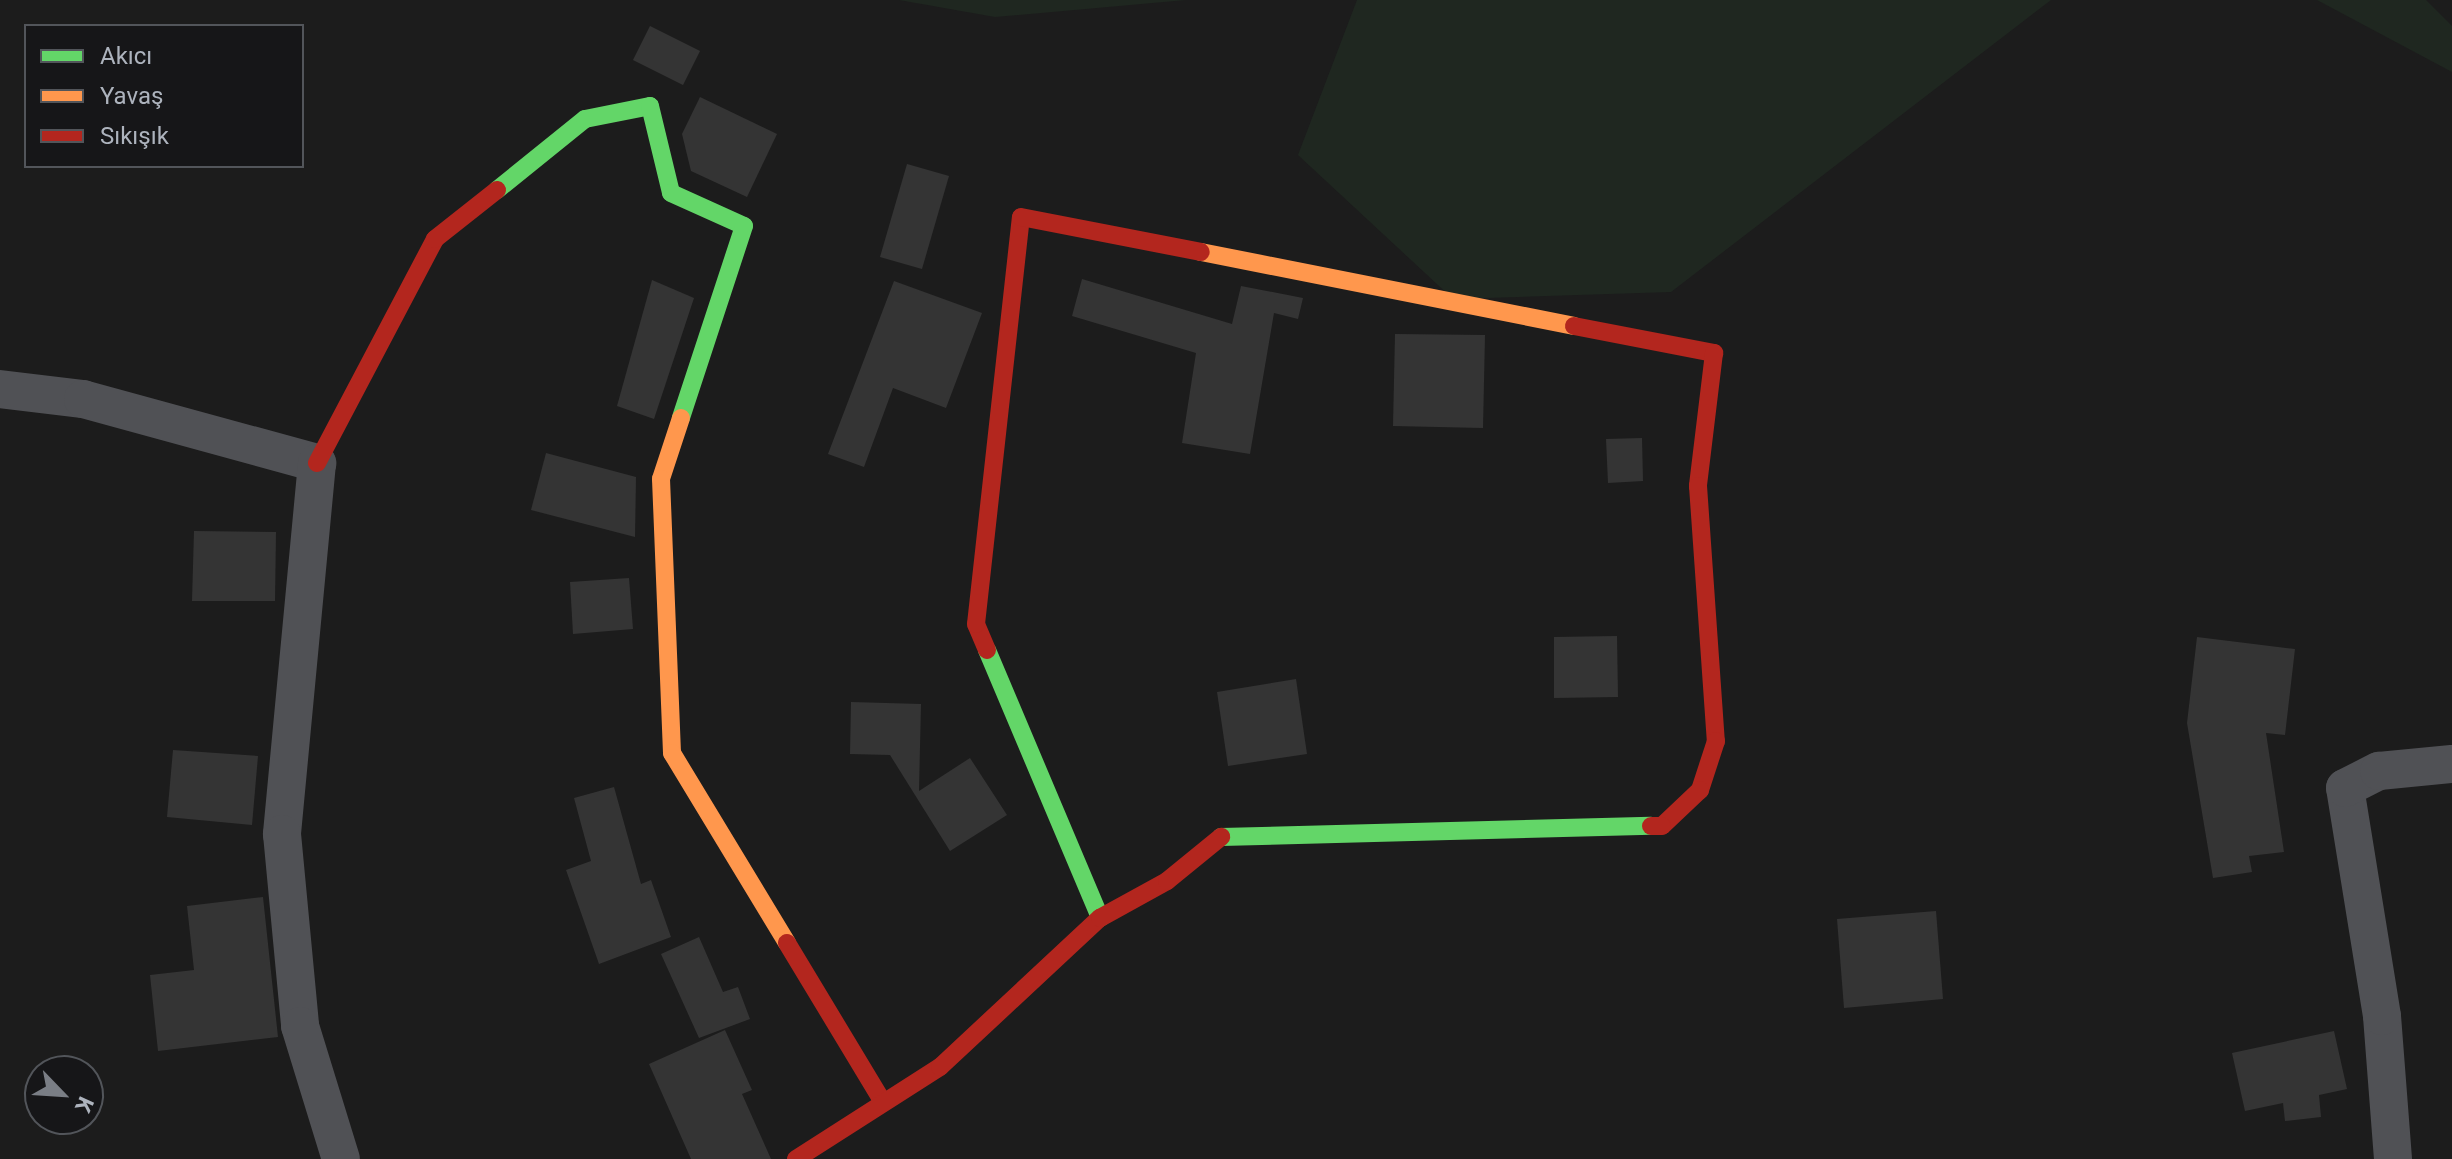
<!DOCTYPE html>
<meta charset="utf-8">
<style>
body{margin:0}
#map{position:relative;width:2452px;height:1159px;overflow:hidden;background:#1c1c1c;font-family:Roboto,sans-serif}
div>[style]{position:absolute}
.green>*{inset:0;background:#1f2720}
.building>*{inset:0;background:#343434}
.street>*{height:38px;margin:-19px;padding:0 19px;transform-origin:19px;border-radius:19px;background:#505155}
.fast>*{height:18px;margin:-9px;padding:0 9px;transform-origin:9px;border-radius:9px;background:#63d668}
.slow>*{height:18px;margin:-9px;padding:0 9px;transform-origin:9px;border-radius:9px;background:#ff974d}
.jam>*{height:18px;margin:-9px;padding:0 9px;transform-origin:9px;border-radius:9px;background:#b3261e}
span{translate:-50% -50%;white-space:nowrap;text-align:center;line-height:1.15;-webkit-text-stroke:8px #161618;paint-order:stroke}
.legend{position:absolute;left:24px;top:24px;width:280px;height:144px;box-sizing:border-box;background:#161618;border:2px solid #52555a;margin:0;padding:10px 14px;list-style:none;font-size:24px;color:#adb3bd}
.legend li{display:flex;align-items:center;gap:16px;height:40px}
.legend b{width:40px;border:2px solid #52555a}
.north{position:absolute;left:24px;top:1055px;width:80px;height:80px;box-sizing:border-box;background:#161618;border:2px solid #52555a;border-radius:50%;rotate:115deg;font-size:22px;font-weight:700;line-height:32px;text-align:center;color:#adb3bd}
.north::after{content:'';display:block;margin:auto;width:28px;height:36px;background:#7a7e85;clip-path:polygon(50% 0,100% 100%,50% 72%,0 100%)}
</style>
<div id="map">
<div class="green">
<div style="clip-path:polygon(899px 0,1186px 0,995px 17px)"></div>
<div style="clip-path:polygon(1357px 0,2051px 0,1671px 292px,1453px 299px,1298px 155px)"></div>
<div style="clip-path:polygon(2317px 0,2426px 0,2452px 26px,2452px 72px)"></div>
</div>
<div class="building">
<div style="clip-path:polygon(650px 26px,700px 51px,683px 85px,633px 60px)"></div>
<div style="clip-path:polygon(700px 97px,777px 134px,747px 197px,691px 171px,682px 134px)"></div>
<div style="clip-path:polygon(907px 164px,949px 176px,922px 269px,880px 257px)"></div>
<div style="clip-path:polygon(1082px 279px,1232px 324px,1241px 286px,1303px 298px,1298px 319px,1274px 313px,1250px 454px,1182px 443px,1196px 353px,1072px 316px)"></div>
<div style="clip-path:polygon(652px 280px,694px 298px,654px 419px,617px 406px)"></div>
<div style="clip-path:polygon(894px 281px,982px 313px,946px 408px,893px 388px,864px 467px,828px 454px)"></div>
<div style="clip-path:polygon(1395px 334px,1485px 335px,1483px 428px,1393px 426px)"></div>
<div style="clip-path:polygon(1642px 438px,1643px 481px,1608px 483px,1606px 439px)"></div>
<div style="clip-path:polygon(546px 453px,636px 477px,635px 537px,531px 510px)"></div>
<div style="clip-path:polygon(194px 531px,276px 532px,275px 601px,192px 601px)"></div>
<div style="clip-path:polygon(629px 578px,633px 629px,573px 634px,570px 582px)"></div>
<div style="clip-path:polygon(1617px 636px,1618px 697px,1554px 698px,1554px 637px)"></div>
<div style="clip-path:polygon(2197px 637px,2295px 649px,2285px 735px,2266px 733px,2284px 852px,2249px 856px,2252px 872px,2213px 878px,2187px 723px)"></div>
<div style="clip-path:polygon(1296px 679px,1307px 754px,1228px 766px,1217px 692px)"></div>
<div style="clip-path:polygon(851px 702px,921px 704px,919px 791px,970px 758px,1007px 815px,950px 851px,890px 755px,850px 754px)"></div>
<div style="clip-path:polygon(173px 750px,258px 756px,252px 825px,167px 817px)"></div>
<div style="clip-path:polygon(614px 787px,641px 884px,651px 880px,671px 937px,599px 964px,566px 870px,591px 861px,574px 798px)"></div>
<div style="clip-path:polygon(263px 897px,278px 1037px,158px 1051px,150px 975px,194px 970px,187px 906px)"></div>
<div style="clip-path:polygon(1936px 911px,1943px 999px,1844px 1008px,1837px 919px)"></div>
<div style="clip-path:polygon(699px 937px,723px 992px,738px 987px,750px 1019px,699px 1038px,661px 954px)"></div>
<div style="clip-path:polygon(725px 1030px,752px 1090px,742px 1094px,771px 1159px,691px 1159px,649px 1064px)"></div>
<div style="clip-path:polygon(2334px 1031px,2347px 1089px,2319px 1095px,2321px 1117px,2285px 1121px,2283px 1103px,2245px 1111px,2232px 1053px)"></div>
</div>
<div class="street">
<div style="left:0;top:389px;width:84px;rotate:6.9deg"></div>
<div style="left:83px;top:399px;width:243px;rotate:15.3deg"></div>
<div style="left:317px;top:463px;width:373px;rotate:95.4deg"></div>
<div style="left:282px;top:834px;width:193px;rotate:84.6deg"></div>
<div style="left:300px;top:1026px;width:139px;rotate:72.9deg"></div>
<div style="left:2393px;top:1159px;width:143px;rotate:-94.4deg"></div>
<div style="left:2382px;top:1016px;width:231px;rotate:-99.2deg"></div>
<div style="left:2345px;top:788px;width:38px;rotate:-27deg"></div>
<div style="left:2379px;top:771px;width:73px;rotate:-5.5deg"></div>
</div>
<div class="fast">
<div style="left:497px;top:190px;width:113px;rotate:-38.9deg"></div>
<div style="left:585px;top:119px;width:66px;rotate:-11.3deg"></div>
<div style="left:650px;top:106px;width:89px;rotate:76.4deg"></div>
<div style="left:671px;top:193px;width:80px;rotate:24.3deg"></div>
<div style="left:744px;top:226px;width:202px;rotate:108.2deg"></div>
<div style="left:987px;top:650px;width:291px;rotate:67.1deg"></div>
<div style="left:1221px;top:837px;width:430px;rotate:-1.5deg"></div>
</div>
<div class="slow">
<div style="left:1201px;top:252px;width:380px;rotate:11.2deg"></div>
<div style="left:681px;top:418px;width:64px;rotate:108.2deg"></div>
<div style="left:661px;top:479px;width:274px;rotate:87.7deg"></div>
<div style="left:672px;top:753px;width:222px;rotate:58.8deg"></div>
</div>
<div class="jam">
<div style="left:1574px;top:326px;width:143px;rotate:10.9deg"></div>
<div style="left:1714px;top:353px;width:134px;rotate:96.9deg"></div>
<div style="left:1698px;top:486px;width:256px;rotate:86deg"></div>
<div style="left:1716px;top:741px;width:52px;rotate:108.1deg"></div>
<div style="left:1700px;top:790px;width:52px;rotate:136.5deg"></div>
<div style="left:1662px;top:826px;width:11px;rotate:180deg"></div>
<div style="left:317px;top:463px;width:253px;rotate:-62.2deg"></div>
<div style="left:435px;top:239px;width:79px;rotate:-38.3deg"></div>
<div style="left:987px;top:650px;width:28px;rotate:-113deg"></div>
<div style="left:976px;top:624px;width:409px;rotate:-83.7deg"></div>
<div style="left:1021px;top:217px;width:183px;rotate:11deg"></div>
<div style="left:787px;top:943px;width:182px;rotate:58.9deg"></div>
<div style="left:796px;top:1159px;width:171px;rotate:-32.6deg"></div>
<div style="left:940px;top:1067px;width:219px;rotate:-43deg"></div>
<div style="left:1100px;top:918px;width:77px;rotate:-28.9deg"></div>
<div style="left:1167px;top:881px;width:70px;rotate:-39.2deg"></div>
</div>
<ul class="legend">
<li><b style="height:10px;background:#63d668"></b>Akıcı</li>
<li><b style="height:10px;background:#ff974d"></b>Yavaş</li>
<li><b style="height:10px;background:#b3261e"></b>Sıkışık</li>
</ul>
<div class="north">K</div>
</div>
